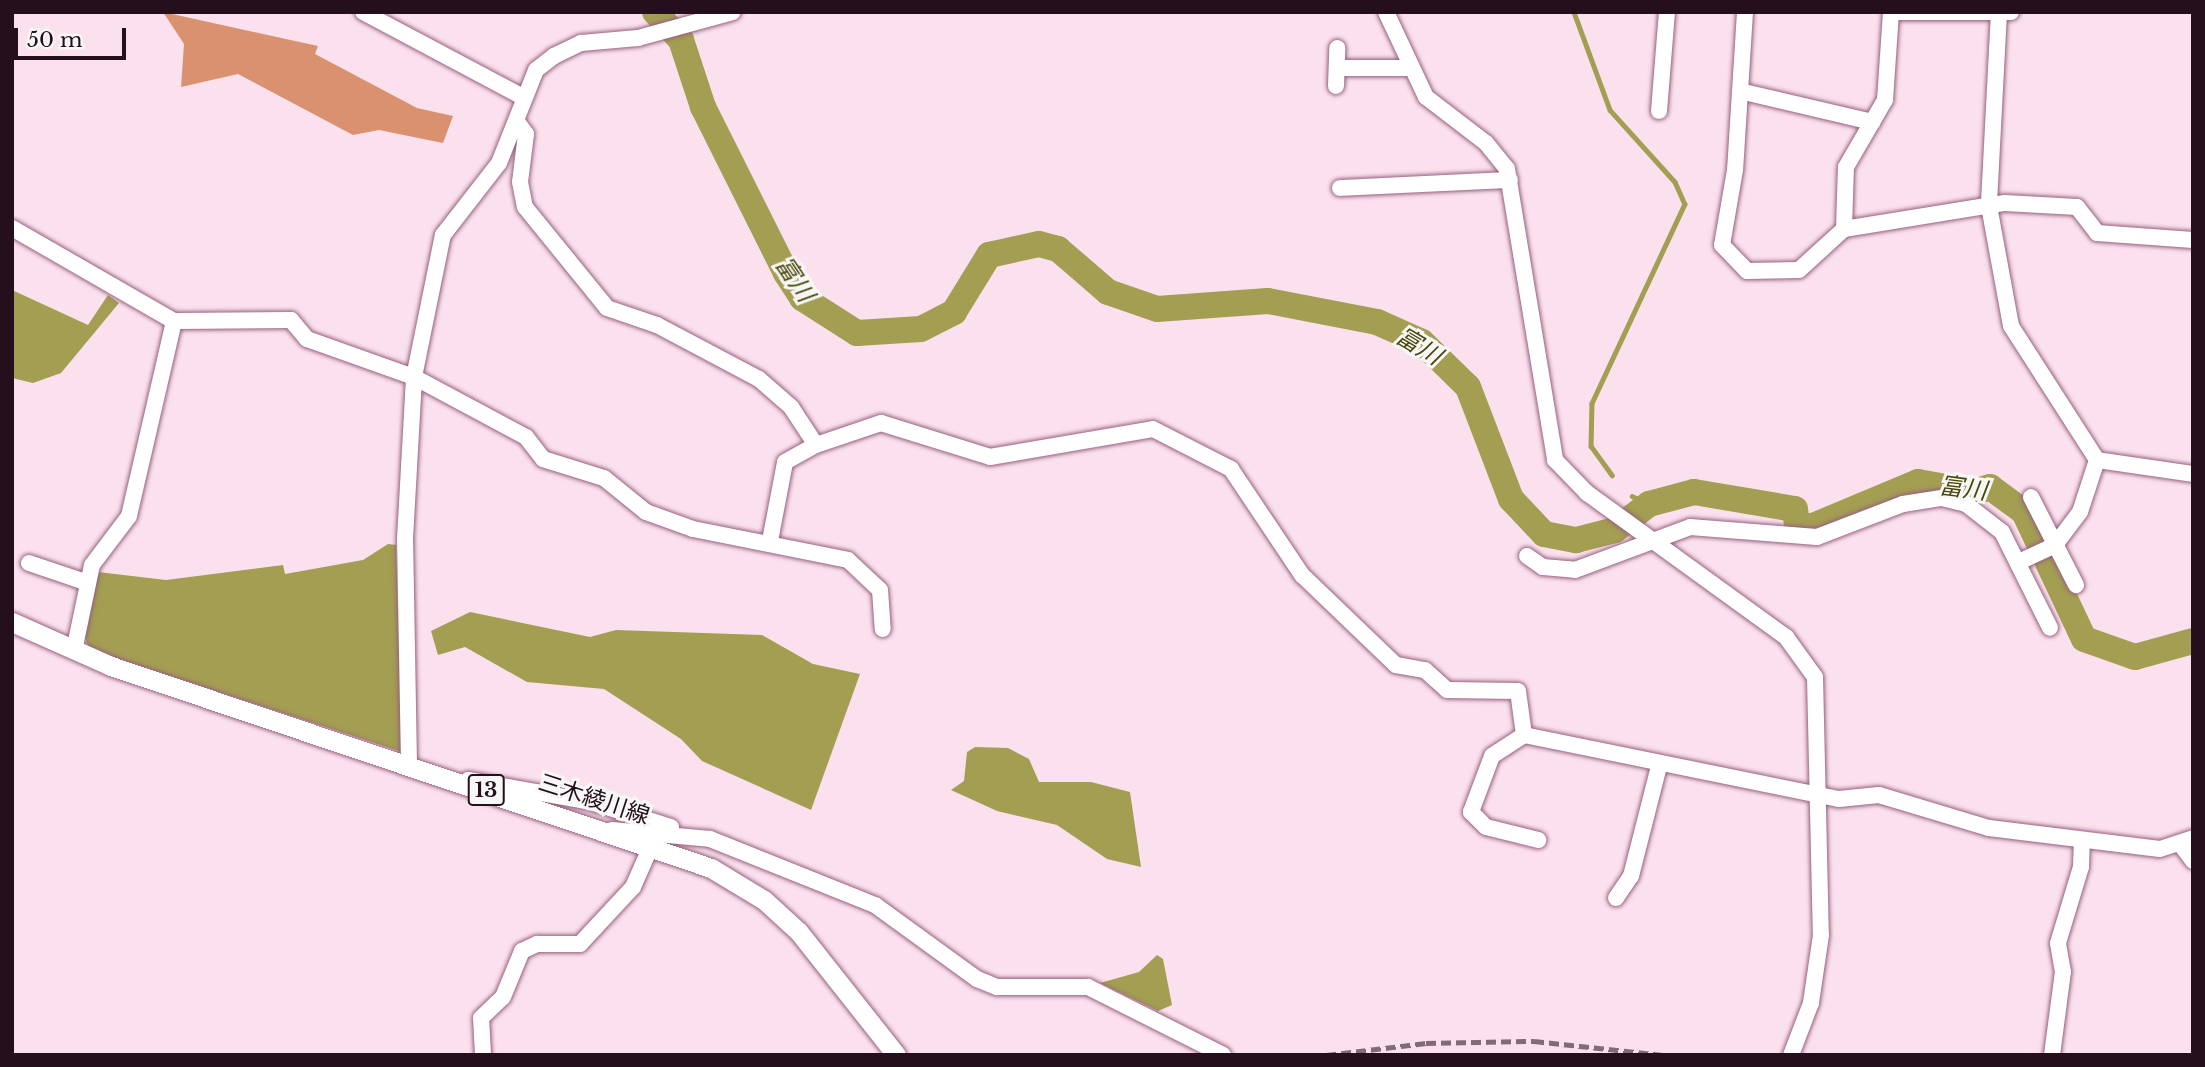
<!DOCTYPE html>
<meta charset="utf-8">
<style>
body{margin:0}
#map{position:relative;width:2205px;height:1067px;overflow:hidden;background:#fbe1ee;font-family:"Libre Baskerville","Noto Sans JP",serif}
div>[style]{position:absolute}
.forest>*{inset:0;background:#d99170}
.water>*{inset:0;background:#a39e52}
.stream>*{height:4.5px;margin:-2.25px;padding:0 2.25px;transform-origin:2.25px;border-radius:2.25px;background:#a39e52}
.river>*{height:26px;margin:-13px;padding:0 13px;transform-origin:13px;border-radius:13px;background:#a39e52}
.roads{filter:drop-shadow(0 0 2px #97607f) drop-shadow(0 0 2px #97607f)}
.minor>*{height:16px;margin:-8px;padding:0 8px;transform-origin:8px;border-radius:8px;background:#fff}
.major>*{height:19px;margin:-9.5px;padding:0 9.5px;transform-origin:9.5px;border-radius:9.5px;background:#fff}
.rail>*{height:4.5px;margin-top:-2.25px;transform-origin:0;background:repeating-linear-gradient(90deg,#826a77 0 10px,transparent 0 15px)}
span{translate:-50% -50%;white-space:nowrap;text-align:center;line-height:1.15;-webkit-text-stroke:6px #f7f7f7;paint-order:stroke}
.shield-label span{padding:2px 5px;background:#f7f7f7;border:2px solid;border-radius:5px;-webkit-text-stroke-width:0}
.shield-label{font-size:21px;color:#250f1c;font-weight:700}
.street-label{font-size:23px;color:#250f1c}
.water-label{font-size:24px;color:#4b4609;font-style:italic}
.frame{position:absolute;inset:0;border:14px solid #250f1c;pointer-events:none}
.scale{position:absolute;left:14px;top:28px;width:112px;height:32px;box-sizing:border-box;border:4px solid #250f1c;border-top:0;padding-left:9px;font-size:21px;line-height:24px;white-space:nowrap;color:#250f1c;-webkit-text-stroke:5px #f7f7f7;paint-order:stroke}
</style>
<div id="map">
<div class="forest">
<div style="clip-path:polygon(163px 12px,318px 46px,315px 54px,417px 108px,453px 116px,443px 143px,379px 130px,353px 135px,238px 74px,181px 87px,184px 44px)"></div>
</div>
<div class="water">
<div style="clip-path:polygon(12px 290px,88px 325px,108px 295px,119px 303px,61px 373px,33px 383px,12px 378px)"></div>
<div style="clip-path:polygon(388px 544px,396px 545px,402px 752px,90px 650px,83px 633px,98px 572px,166px 580px,283px 565px,285px 574px,363px 560px)"></div>
<div style="clip-path:polygon(470px 612px,590px 637px,616px 630px,762px 635px,813px 664px,860px 674px,811px 810px,702px 761px,681px 739px,604px 689px,527px 682px,465px 647px,438px 655px,431px 631px)"></div>
<div style="clip-path:polygon(975px 747px,1008px 748px,1029px 759px,1039px 782px,1091px 782px,1130px 792px,1141px 867px,1107px 859px,1057px 825px,997px 811px,951px 790px,964px 781px,967px 752px)"></div>
<div style="clip-path:polygon(1157px 955px,1163px 959px,1172px 1005px,1158px 1011px,1100px 983px,1139px 972px)"></div>
</div>
<div class="stream">
<div style="left:1574px;top:12px;width:104px;rotate:69.8deg"></div>
<div style="left:1610px;top:110px;width:97px;rotate:47.9deg"></div>
<div style="left:1675px;top:182px;width:24px;rotate:66deg"></div>
<div style="left:1685px;top:204px;width:220px;rotate:115deg"></div>
<div style="left:1592px;top:403px;width:43px;rotate:91.3deg"></div>
<div style="left:1591px;top:446px;width:36px;rotate:54deg"></div>
<div style="left:1632px;top:496px;width:19px;rotate:25deg"></div>
</div>
<div class="river">
<div style="left:655px;top:12px;width:38px;rotate:47deg"></div>
<div style="left:681px;top:40px;width:71px;rotate:71.8deg"></div>
<div style="left:703px;top:107px;width:186px;rotate:63.4deg"></div>
<div style="left:786px;top:273px;width:30px;rotate:57deg"></div>
<div style="left:802px;top:298px;width:65px;rotate:32.5deg"></div>
<div style="left:857px;top:333px;width:64px;rotate:-3.6deg"></div>
<div style="left:921px;top:329px;width:37px;rotate:-27deg"></div>
<div style="left:954px;top:312px;width:67px;rotate:-58.4deg"></div>
<div style="left:989px;top:255px;width:51px;rotate:-12.4deg"></div>
<div style="left:1039px;top:244px;width:20px;rotate:15deg"></div>
<div style="left:1058px;top:249px;width:66px;rotate:40.7deg"></div>
<div style="left:1108px;top:292px;width:52px;rotate:19.1deg"></div>
<div style="left:1157px;top:309px;width:111px;rotate:-4.1deg"></div>
<div style="left:1268px;top:301px;width:111px;rotate:10.9deg"></div>
<div style="left:1377px;top:322px;width:49px;rotate:24deg"></div>
<div style="left:1422px;top:342px;width:64px;rotate:44.4deg"></div>
<div style="left:1468px;top:387px;width:120px;rotate:69deg"></div>
<div style="left:1511px;top:499px;width:48px;rotate:46.7deg"></div>
<div style="left:1544px;top:534px;width:33px;rotate:11deg"></div>
<div style="left:1576px;top:540px;width:40px;rotate:-14.4deg"></div>
<div style="left:1615px;top:530px;width:43px;rotate:-37.4deg"></div>
<div style="left:1649px;top:504px;width:47px;rotate:-14.9deg"></div>
<div style="left:1694px;top:492px;width:102px;rotate:9.6deg"></div>
<div style="left:1795px;top:509px;width:17px;rotate:83deg"></div>
<div style="left:1797px;top:526px;width:16px"></div>
<div style="left:1813px;top:526px;width:114px;rotate:-22.7deg"></div>
<div style="left:1918px;top:482px;width:57px;rotate:10.1deg"></div>
<div style="left:1974px;top:492px;width:17px;rotate:-17deg"></div>
<div style="left:1990px;top:487px;width:42px;rotate:36.3deg"></div>
<div style="left:2024px;top:512px;width:140px;rotate:64.7deg"></div>
<div style="left:2084px;top:639px;width:54px;rotate:19.4deg"></div>
<div style="left:2135px;top:657px;width:60px;rotate:-15.4deg"></div>
</div>
<div class="roads">
<div class="minor">
<div style="left:363px;top:12px;width:183px;rotate:28deg"></div>
<div style="left:1386px;top:12px;width:94px;rotate:64.8deg"></div>
<div style="left:1426px;top:97px;width:76px;rotate:37.5deg"></div>
<div style="left:1486px;top:143px;width:33px;rotate:51deg"></div>
<div style="left:1507px;top:169px;width:295px;rotate:80.6deg"></div>
<div style="left:1555px;top:460px;width:46px;rotate:45.9deg"></div>
<div style="left:1587px;top:493px;width:246px;rotate:35.9deg"></div>
<div style="left:1786px;top:637px;width:49px;rotate:54.1deg"></div>
<div style="left:1815px;top:677px;width:258px;rotate:88.7deg"></div>
<div style="left:1821px;top:935px;width:69px;rotate:98.4deg"></div>
<div style="left:1811px;top:1003px;width:56px;rotate:111deg"></div>
<div style="left:1745px;top:12px;width:158px;rotate:93.6deg"></div>
<div style="left:1735px;top:170px;width:76px;rotate:99.8deg"></div>
<div style="left:1722px;top:245px;width:36px;rotate:46deg"></div>
<div style="left:1747px;top:271px;width:52px;rotate:-1.1deg"></div>
<div style="left:1799px;top:270px;width:61px;rotate:-42.3deg"></div>
<div style="left:1844px;top:229px;width:163px;rotate:-9.2deg"></div>
<div style="left:2005px;top:203px;width:72px;rotate:3.2deg"></div>
<div style="left:2077px;top:207px;width:33px;rotate:52deg"></div>
<div style="left:2097px;top:233px;width:96px;rotate:4.2deg"></div>
<div style="left:1893px;top:12px;width:118px"></div>
<div style="left:1999px;top:12px;width:194px;rotate:93deg"></div>
<div style="left:1989px;top:206px;width:122px;rotate:79.6deg"></div>
<div style="left:2011px;top:326px;width:159px;rotate:57.3deg"></div>
<div style="left:2097px;top:460px;width:97px;rotate:8.3deg"></div>
<div style="left:1337px;top:68px;width:71px"></div>
<div style="left:1336px;top:86px;width:38px;rotate:-88deg"></div>
<div style="left:1740px;top:91px;width:136px;rotate:13.2deg"></div>
<div style="left:1659px;top:111px;width:99px;rotate:-85.4deg"></div>
<div style="left:518px;top:123px;width:14px;rotate:54deg"></div>
<div style="left:526px;top:134px;width:48px;rotate:97.1deg"></div>
<div style="left:520px;top:182px;width:25px;rotate:79deg"></div>
<div style="left:525px;top:207px;width:130px;rotate:50.9deg"></div>
<div style="left:607px;top:308px;width:53px;rotate:18.8deg"></div>
<div style="left:657px;top:325px;width:115px;rotate:27.9deg"></div>
<div style="left:759px;top:379px;width:43px;rotate:41.2deg"></div>
<div style="left:791px;top:407px;width:45px;rotate:56.7deg"></div>
<div style="left:816px;top:445px;width:69px;rotate:-18.7deg"></div>
<div style="left:881px;top:423px;width:114px;rotate:17.3deg"></div>
<div style="left:990px;top:457px;width:165px;rotate:-9.7deg"></div>
<div style="left:1153px;top:429px;width:88px;rotate:27.1deg"></div>
<div style="left:1231px;top:469px;width:128px;rotate:56.2deg"></div>
<div style="left:1302px;top:575px;width:130px;rotate:43.8deg"></div>
<div style="left:1396px;top:665px;width:29px;rotate:10deg"></div>
<div style="left:1425px;top:670px;width:30px;rotate:42deg"></div>
<div style="left:1447px;top:690px;width:71px;rotate:0.8deg"></div>
<div style="left:1518px;top:691px;width:44px;rotate:82.2deg"></div>
<div style="left:1524px;top:735px;width:321px;rotate:11.5deg"></div>
<div style="left:1839px;top:799px;width:40px;rotate:-5.7deg"></div>
<div style="left:1879px;top:795px;width:115px;rotate:16.7deg"></div>
<div style="left:1989px;top:828px;width:172px;rotate:7deg"></div>
<div style="left:2160px;top:849px;width:35px;rotate:-18deg"></div>
<div style="left:1340px;top:188px;width:170px;rotate:-2.7deg"></div>
<div style="left:12px;top:228px;width:187px;rotate:29.9deg"></div>
<div style="left:174px;top:321px;width:117px;rotate:-0.5deg"></div>
<div style="left:291px;top:320px;width:25px;rotate:50deg"></div>
<div style="left:307px;top:339px;width:114px;rotate:19.6deg"></div>
<div style="left:414px;top:377px;width:127px;rotate:28.2deg"></div>
<div style="left:526px;top:437px;width:28px;rotate:52deg"></div>
<div style="left:543px;top:459px;width:64px;rotate:17.3deg"></div>
<div style="left:604px;top:478px;width:54px;rotate:39deg"></div>
<div style="left:646px;top:512px;width:50px;rotate:19.9deg"></div>
<div style="left:693px;top:529px;width:158px;rotate:11.3deg"></div>
<div style="left:848px;top:560px;width:44px;rotate:43.2deg"></div>
<div style="left:880px;top:590px;width:39px;rotate:86deg"></div>
<div style="left:1844px;top:229px;width:62px;rotate:-88.2deg"></div>
<div style="left:1846px;top:167px;width:78px;rotate:-59.8deg"></div>
<div style="left:1885px;top:100px;width:88px;rotate:-86.1deg"></div>
<div style="left:2031px;top:497px;width:99px;rotate:62.9deg"></div>
<div style="left:770px;top:541px;width:80px;rotate:-79.2deg"></div>
<div style="left:785px;top:462px;width:35px;rotate:-29deg"></div>
<div style="left:1527px;top:556px;width:19px;rotate:35deg"></div>
<div style="left:1543px;top:567px;width:32px;rotate:5deg"></div>
<div style="left:1575px;top:570px;width:123px;rotate:-20.5deg"></div>
<div style="left:1690px;top:527px;width:127px;rotate:4.5deg"></div>
<div style="left:1817px;top:537px;width:92px;rotate:-21deg"></div>
<div style="left:1903px;top:504px;width:39px;rotate:-9deg"></div>
<div style="left:1942px;top:498px;width:25px;rotate:14deg"></div>
<div style="left:1966px;top:504px;width:46px;rotate:37.9deg"></div>
<div style="left:2002px;top:532px;width:107px;rotate:63.4deg"></div>
<div style="left:2019px;top:562px;width:40px;rotate:-25deg"></div>
<div style="left:2055px;top:545px;width:41px;rotate:-52.9deg"></div>
<div style="left:2080px;top:512px;width:55px;rotate:-71.9deg"></div>
<div style="left:29px;top:563px;width:62px;rotate:18.7deg"></div>
<div style="left:74px;top:651px;width:88px;rotate:-78.2deg"></div>
<div style="left:92px;top:565px;width:61px;rotate:-52.9deg"></div>
<div style="left:129px;top:516px;width:200px;rotate:-77deg"></div>
<div style="left:1524px;top:735px;width:38px;rotate:147deg"></div>
<div style="left:1492px;top:756px;width:60px;rotate:110.6deg"></div>
<div style="left:1471px;top:812px;width:21px;rotate:45deg"></div>
<div style="left:1486px;top:827px;width:54px;rotate:14deg"></div>
<div style="left:409px;top:765px;width:226px;rotate:-91deg"></div>
<div style="left:405px;top:539px;width:162px;rotate:-86.8deg"></div>
<div style="left:414px;top:377px;width:145px;rotate:-78.5deg"></div>
<div style="left:443px;top:235px;width:91px;rotate:-52.1deg"></div>
<div style="left:499px;top:163px;width:100px;rotate:-68.3deg"></div>
<div style="left:536px;top:70px;width:23px;rotate:-38deg"></div>
<div style="left:554px;top:56px;width:30px;rotate:-26deg"></div>
<div style="left:581px;top:43px;width:57px;rotate:-5deg"></div>
<div style="left:638px;top:38px;width:98px;rotate:-15.3deg"></div>
<div style="left:468px;top:780px;width:125px;rotate:10.1deg"></div>
<div style="left:591px;top:802px;width:84px;rotate:17.4deg"></div>
<div style="left:612px;top:830px;width:98px;rotate:5.2deg"></div>
<div style="left:710px;top:839px;width:178px;rotate:21.8deg"></div>
<div style="left:875px;top:905px;width:126px;rotate:36deg"></div>
<div style="left:977px;top:979px;width:22px;rotate:22deg"></div>
<div style="left:997px;top:987px;width:91px"></div>
<div style="left:1088px;top:987px;width:151px;rotate:26.7deg"></div>
<div style="left:2181px;top:845px;width:20px;rotate:53deg"></div>
<div style="left:1616px;top:898px;width:27px;rotate:-56deg"></div>
<div style="left:1631px;top:876px;width:114px;rotate:-75.7deg"></div>
<div style="left:483px;top:1055px;width:37px;rotate:-93deg"></div>
<div style="left:481px;top:1018px;width:30px;rotate:-44deg"></div>
<div style="left:503px;top:997px;width:50px;rotate:-67.6deg"></div>
<div style="left:522px;top:951px;width:17px;rotate:-25deg"></div>
<div style="left:537px;top:944px;width:43px"></div>
<div style="left:580px;top:944px;width:78px;rotate:-47.1deg"></div>
<div style="left:633px;top:887px;width:47px;rotate:-66.2deg"></div>
<div style="left:2052px;top:1055px;width:84px;rotate:-82.5deg"></div>
<div style="left:2063px;top:972px;width:29px;rotate:-100deg"></div>
<div style="left:2058px;top:943px;width:79px;rotate:-73.2deg"></div>
<div style="left:2081px;top:867px;width:27px;rotate:-88deg"></div>
</div>
<div class="major">
<div style="left:12px;top:622px;width:108px;rotate:24deg"></div>
<div style="left:111px;top:666px;width:633px;rotate:18.61deg"></div>
<div style="left:711px;top:868px;width:62px;rotate:31.1deg"></div>
<div style="left:764px;top:900px;width:47px;rotate:42.4deg"></div>
<div style="left:799px;top:932px;width:157px;rotate:51.7deg"></div>
</div>
</div>
<div class="rail">
<div style="left:1326px;top:1055px;width:101px;rotate:-6.8deg"></div>
<div style="left:1426px;top:1043px;width:108px;rotate:-1.1deg"></div>
<div style="left:1534px;top:1041px;width:130px;rotate:6.2deg"></div>
</div>
<div class="shield-label">
<span style="left:486px;top:790px">13</span>
</div>
<div class="street-label">
<span style="left:594px;top:799px;rotate:18deg">三木綾川線</span>
</div>
<div class="water-label">
<span style="left:795px;top:279px;rotate:56deg">富川</span>
<span style="left:1419px;top:346px;rotate:31deg">富川</span>
<span style="left:1963px;top:488px;rotate:7deg">富川</span>
</div>
<div class="frame"></div>
<div class="scale">50 m</div>
</div>
